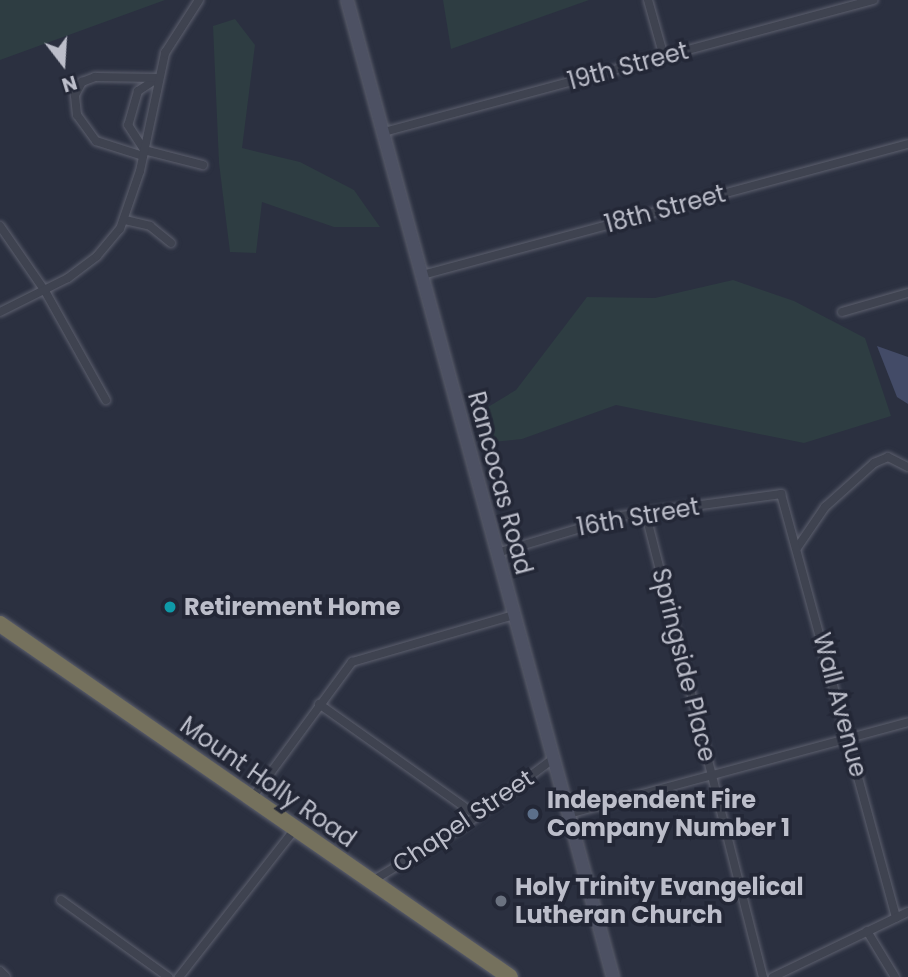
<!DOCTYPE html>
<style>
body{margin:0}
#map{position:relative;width:908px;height:977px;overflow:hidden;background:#2b3040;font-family:Poppins,sans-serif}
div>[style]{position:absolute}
.green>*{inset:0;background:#2e3d42}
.water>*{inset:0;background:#434b67}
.roads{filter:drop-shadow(0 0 2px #5d606e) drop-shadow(0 0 2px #5d606e)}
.street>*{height:8px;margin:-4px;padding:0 4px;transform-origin:4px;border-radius:4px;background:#3f4350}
.secondary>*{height:12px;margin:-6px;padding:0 6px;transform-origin:6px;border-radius:6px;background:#4d5163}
.highway>*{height:16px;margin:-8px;padding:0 8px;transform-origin:8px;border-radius:8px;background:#75715d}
.dots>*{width:19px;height:19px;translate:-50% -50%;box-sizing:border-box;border:4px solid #232736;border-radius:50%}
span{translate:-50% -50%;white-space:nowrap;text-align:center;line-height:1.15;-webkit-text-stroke:7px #232736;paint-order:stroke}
.street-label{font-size:24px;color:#bcbeca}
.poi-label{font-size:24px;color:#bcbeca;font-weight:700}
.left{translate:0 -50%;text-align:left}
.north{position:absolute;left:28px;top:28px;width:70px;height:70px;-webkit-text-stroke:5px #232736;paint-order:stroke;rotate:163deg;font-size:19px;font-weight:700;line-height:28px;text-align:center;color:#bcbeca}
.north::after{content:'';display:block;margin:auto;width:24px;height:32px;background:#bcbeca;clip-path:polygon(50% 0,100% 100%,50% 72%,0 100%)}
</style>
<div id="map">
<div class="green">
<div style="clip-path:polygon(0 0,165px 0,0 60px)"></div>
<div style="clip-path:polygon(443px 0,589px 0,451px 49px)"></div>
<div style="clip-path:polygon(235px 19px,255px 45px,242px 148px,300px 162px,354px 190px,380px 227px,334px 227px,262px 202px,256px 253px,230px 252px,219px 163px,213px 26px)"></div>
<div style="clip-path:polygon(733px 280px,794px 301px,865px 338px,891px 416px,804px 443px,616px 405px,522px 439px,484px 443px,483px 410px,516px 390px,587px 297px,655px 298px)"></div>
</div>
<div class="water">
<div style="clip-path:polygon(877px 346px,908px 357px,908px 404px,897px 397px)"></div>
</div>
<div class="roads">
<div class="street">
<div style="left:648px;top:0;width:59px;rotate:74.3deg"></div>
<div style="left:158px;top:78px;width:24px;rotate:147deg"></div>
<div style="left:138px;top:91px;width:35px;rotate:106deg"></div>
<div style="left:128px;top:125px;width:30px;rotate:57deg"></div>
<div style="left:144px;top:150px;width:61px;rotate:14.3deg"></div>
<div style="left:384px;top:132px;width:507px;rotate:-15.11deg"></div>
<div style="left:143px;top:156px;width:49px;rotate:-162.3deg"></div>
<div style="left:96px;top:141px;width:32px;rotate:-126deg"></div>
<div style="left:77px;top:115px;width:20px;rotate:-96deg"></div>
<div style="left:75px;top:95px;width:15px;rotate:-62deg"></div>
<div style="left:82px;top:82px;width:14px;rotate:-21deg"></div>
<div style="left:95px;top:77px;width:63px;rotate:0.9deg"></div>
<div style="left:125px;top:220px;width:26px;rotate:13deg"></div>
<div style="left:150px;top:226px;width:27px;rotate:39deg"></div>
<div style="left:0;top:226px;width:79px;rotate:55.3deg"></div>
<div style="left:45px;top:291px;width:125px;rotate:60.8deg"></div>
<div style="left:422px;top:275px;width:503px;rotate:-15.09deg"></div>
<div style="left:0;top:312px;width:76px;rotate:-26.6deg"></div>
<div style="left:68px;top:278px;width:36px;rotate:-37deg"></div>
<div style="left:97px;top:256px;width:35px;rotate:-50deg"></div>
<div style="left:120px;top:229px;width:61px;rotate:-71deg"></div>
<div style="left:140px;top:171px;width:121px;rotate:-78deg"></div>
<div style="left:165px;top:53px;width:63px;rotate:-57.3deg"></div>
<div style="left:842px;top:312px;width:69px;rotate:-16.1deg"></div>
<div style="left:646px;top:515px;width:477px;rotate:75.8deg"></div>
<div style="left:797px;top:548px;width:50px;rotate:-55.7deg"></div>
<div style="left:825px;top:507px;width:66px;rotate:-41.9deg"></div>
<div style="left:874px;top:463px;width:15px;rotate:-23deg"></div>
<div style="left:888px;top:457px;width:22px;rotate:27deg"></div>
<div style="left:497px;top:553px;width:129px;rotate:-16.6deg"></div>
<div style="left:621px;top:516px;width:162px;rotate:-7.8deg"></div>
<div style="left:781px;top:494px;width:439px;rotate:74.8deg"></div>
<div style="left:319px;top:704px;width:192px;rotate:35.3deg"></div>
<div style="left:252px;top:798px;width:169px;rotate:-53.7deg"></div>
<div style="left:352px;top:662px;width:169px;rotate:-16.2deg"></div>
<div style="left:568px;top:814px;width:352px;rotate:-15.1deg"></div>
<div style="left:372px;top:881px;width:105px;rotate:-31deg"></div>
<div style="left:462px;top:827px;width:114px;rotate:-36.8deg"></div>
<div style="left:61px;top:900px;width:132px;rotate:35.7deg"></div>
<div style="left:867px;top:931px;width:54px;rotate:58.7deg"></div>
<div style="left:0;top:971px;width:8px;rotate:45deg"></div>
<div style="left:179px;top:977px;width:188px;rotate:-51.9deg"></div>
<div style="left:773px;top:977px;width:150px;rotate:-25.7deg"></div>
</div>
<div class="secondary">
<div style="left:347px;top:0;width:1013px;rotate:74.77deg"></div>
</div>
<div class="highway">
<div style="left:0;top:624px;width:620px;rotate:34.69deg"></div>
</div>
</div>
<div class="dots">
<div style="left:170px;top:607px;background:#0f9aa8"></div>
<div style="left:533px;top:814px;background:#5c6f8a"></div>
<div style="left:501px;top:901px;background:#6b7280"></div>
</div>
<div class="street-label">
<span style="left:628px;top:66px;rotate:-15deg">19th Street</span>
<span style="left:665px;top:209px;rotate:-15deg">18th Street</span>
<span style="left:500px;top:483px;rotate:75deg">Rancocas Road</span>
<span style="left:638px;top:517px;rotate:-10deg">16th Street</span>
<span style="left:684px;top:665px;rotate:76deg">Springside Place</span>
<span style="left:840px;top:705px;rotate:75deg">Wall Avenue</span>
<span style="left:268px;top:782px;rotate:35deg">Mount Holly Road</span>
<span style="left:463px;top:821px;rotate:-34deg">Chapel Street</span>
</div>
<div class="poi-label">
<span class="left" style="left:184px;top:607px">Retirement Home</span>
<span class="left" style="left:547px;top:814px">Independent Fire<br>Company Number 1</span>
<span class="left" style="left:515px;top:901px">Holy Trinity Evangelical<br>Lutheran Church</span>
</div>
<div class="north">N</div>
</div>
